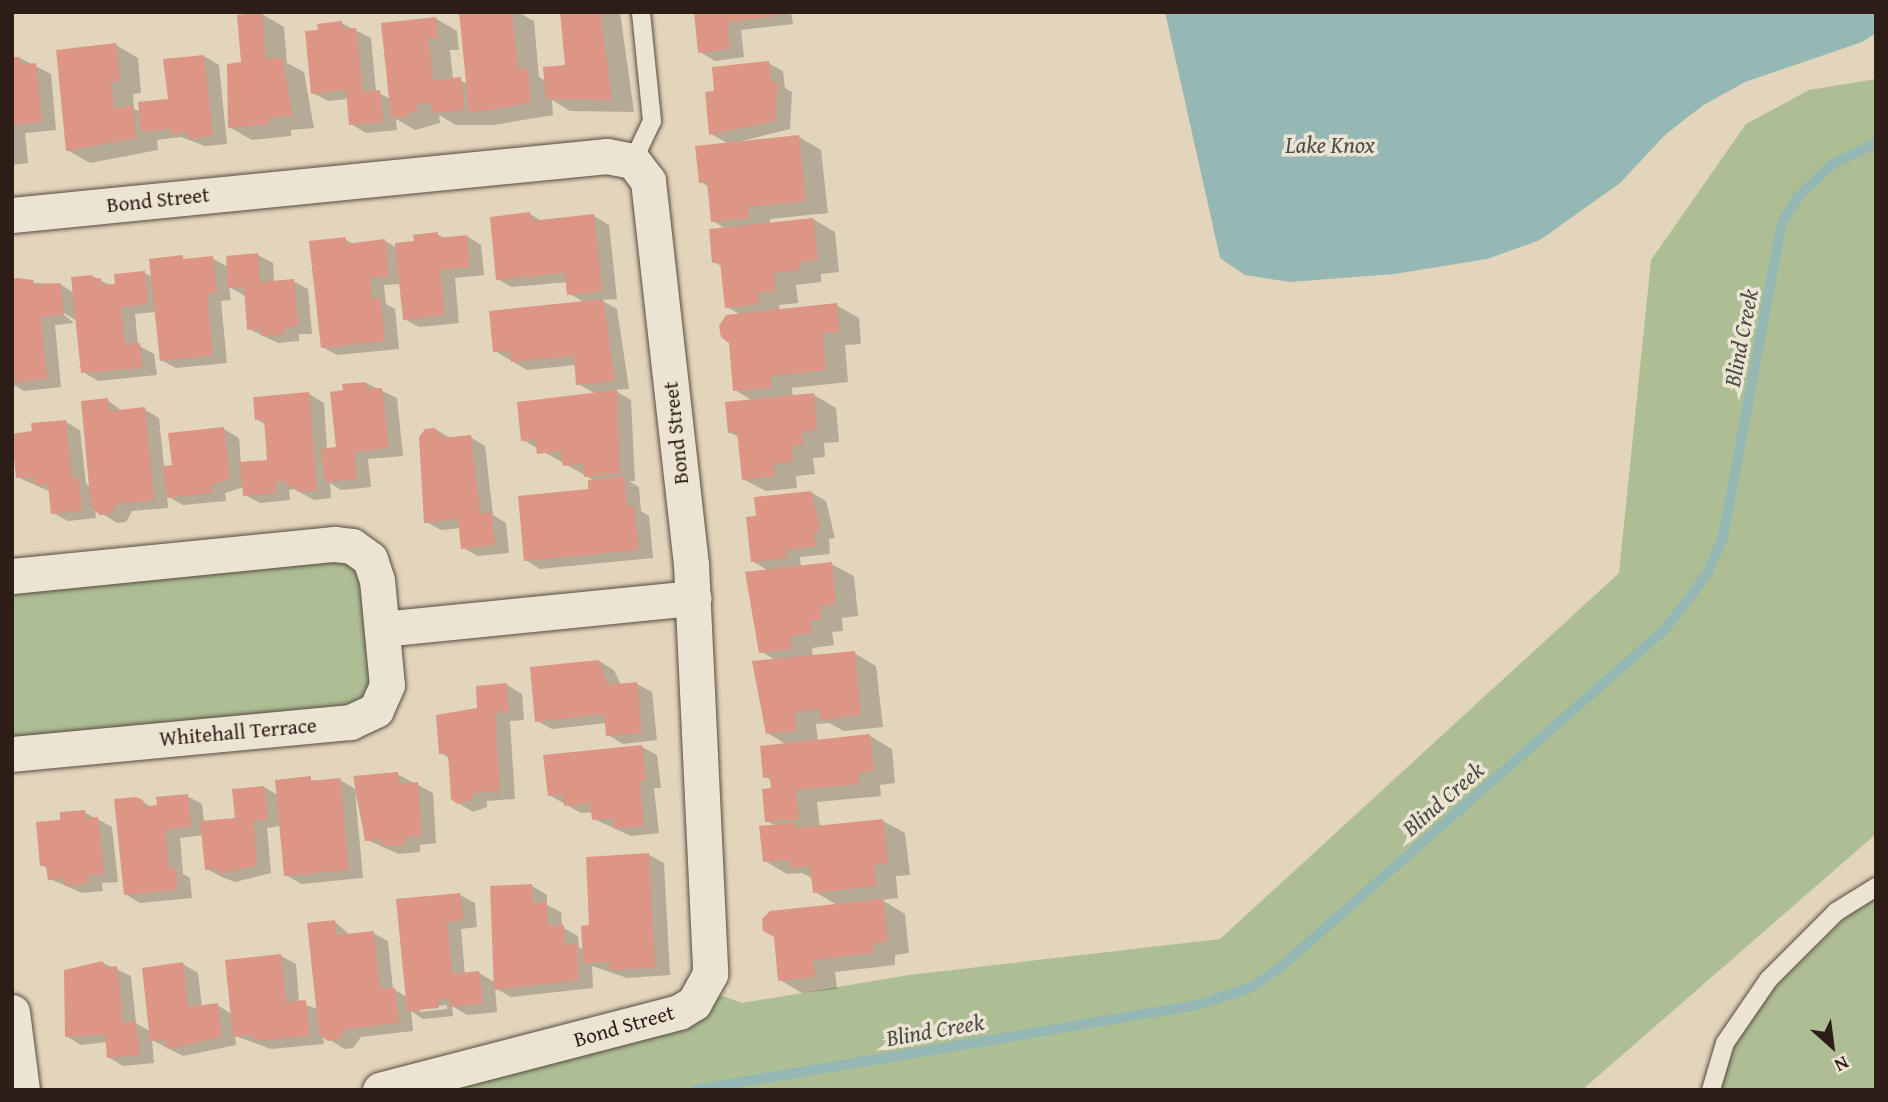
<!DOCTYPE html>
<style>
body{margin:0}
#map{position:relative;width:1888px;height:1102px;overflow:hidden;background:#e2d5bb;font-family:"Gentium Book Plus",serif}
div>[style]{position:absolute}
.green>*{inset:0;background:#adbe95}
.water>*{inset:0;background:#95b8b5}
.shadow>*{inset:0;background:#0003}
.stream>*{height:10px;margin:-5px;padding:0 5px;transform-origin:5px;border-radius:5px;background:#95b8b5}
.building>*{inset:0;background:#dd9585}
.roads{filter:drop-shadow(0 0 2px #5a4b40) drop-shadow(0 0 2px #5a4b40)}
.service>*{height:18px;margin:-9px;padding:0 9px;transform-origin:9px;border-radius:9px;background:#ece4d3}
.minor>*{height:35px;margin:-17.5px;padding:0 17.5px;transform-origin:17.5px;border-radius:17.5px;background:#ece4d3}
span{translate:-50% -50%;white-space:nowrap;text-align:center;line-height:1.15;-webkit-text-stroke:7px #ece4d3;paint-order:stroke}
.street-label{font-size:21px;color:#2d1d17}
.water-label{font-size:23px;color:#4c4c46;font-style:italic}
.frame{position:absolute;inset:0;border:14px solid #2d1d17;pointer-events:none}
.north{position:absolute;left:1797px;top:1011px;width:70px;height:70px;-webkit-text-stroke:5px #ece4d3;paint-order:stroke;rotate:152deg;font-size:19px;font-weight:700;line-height:28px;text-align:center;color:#2d1d17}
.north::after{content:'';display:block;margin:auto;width:24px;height:32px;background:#2d1d17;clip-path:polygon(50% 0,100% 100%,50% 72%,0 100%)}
</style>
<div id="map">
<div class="green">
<div style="clip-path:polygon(1876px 79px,1876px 834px,1582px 1090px,380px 1090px,705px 990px,742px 1003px,909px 975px,1220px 939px,1619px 573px,1651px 260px,1746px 124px,1809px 90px)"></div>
<div style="clip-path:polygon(363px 551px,382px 703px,12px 754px,12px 576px)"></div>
<div style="clip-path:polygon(1876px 896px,1876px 1090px,1719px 1090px,1739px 1032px,1758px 1004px,1848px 915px)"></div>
</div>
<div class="water">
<div style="clip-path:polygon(1165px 12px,1876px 12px,1876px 33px,1862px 42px,1745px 82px,1702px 106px,1665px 135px,1620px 183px,1540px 240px,1487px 259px,1394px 274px,1290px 282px,1245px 275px,1220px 258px)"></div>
</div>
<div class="shadow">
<div style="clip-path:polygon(466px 12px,518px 12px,534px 21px,539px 77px,546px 81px,567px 66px,562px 12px,620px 12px,634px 112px,570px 111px,552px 100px,553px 115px,493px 125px,456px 125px,439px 115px,440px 123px,415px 130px,396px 119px,397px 130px,366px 133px,351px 124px,348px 99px,328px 101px,313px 93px,320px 31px,341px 23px,371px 38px,376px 92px,391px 99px,435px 18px,457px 31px,459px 50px,450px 50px,453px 79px,468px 83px)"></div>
<div style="clip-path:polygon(695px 12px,791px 12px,793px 24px,741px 30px,744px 57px,715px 61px,700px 52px)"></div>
<div style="clip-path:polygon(262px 14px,284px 27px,287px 63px,304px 72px,314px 128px,291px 130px,291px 136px,252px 140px,229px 127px)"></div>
<div style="clip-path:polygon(116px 45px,138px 58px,141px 93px,133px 94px,134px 109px,141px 112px,169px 101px,204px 56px,219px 65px,227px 144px,205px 146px,181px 137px,157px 140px,158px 150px,90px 163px,67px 150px)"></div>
<div style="clip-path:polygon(20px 58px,51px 74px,56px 130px,25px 133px,28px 163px,12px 165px,12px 59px)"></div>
<div style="clip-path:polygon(768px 63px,783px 71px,785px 88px,792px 92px,790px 129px,730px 144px,799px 137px,821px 150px,828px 213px,770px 219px,770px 224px,813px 219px,835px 232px,839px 272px,821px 274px,821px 282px,796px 285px,798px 303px,779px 305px,780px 311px,836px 305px,859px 318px,861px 344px,845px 345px,848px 382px,792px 388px,793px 397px,814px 395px,836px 408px,839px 442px,824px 443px,825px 457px,813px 458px,815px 474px,796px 476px,797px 488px,766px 491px,743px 479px,739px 437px,729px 432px,753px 401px,735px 390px,741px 315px,727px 307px,723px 267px,714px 262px,726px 229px,713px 221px,709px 187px,701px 182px,729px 144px,711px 134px,716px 92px)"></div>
<div style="clip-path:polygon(530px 214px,542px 221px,594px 216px,609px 225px,617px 299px,601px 300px,617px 309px,629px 389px,614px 390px,631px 400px,635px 481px,629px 481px,639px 487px,641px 511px,649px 516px,653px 558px,540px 569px,526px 560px,595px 481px,523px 440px,596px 394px,578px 384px,576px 365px,527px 370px,495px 351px,585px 303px,569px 293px,568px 282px,512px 287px,497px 279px)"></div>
<div style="clip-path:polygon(437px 234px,446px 239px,467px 236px,481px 245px,484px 275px,455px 278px,459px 323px,419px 327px,404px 319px,401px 284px,384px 285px,386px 304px,395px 309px,399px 349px,337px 355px,322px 347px,345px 239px,354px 245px,385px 241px,397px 248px)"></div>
<div style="clip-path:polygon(258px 255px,273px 263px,274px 282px,293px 281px,308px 289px,312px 334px,299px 334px,299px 341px,278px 343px,249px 329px,245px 296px,229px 287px,231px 300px,221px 301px,227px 363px,176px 368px,161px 360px,156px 312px,135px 314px,138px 345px,154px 354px,157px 375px,98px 381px,83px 372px,77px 321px,57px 309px,74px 323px,55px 325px,61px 387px,24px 391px,12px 384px,12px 282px,60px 284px,74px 293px,92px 276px,112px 286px,145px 273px,153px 277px,212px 258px,228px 267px)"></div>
<div style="clip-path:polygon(366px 383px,397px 398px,403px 456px,368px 459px,371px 487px,341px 490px,330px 483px,331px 498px,314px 500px,294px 489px,289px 490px,290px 500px,260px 503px,245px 495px,244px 487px,225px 493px,226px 501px,183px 505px,167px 496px,168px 508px,132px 511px,126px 522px,117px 523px,95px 509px,96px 518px,68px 521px,53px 513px,51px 492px,17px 477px,34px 433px,66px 422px,80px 430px,86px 484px,91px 487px,107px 400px,122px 411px,144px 409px,159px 418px,164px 467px,173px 466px,224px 429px,239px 438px,241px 464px,269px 462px,266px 425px,256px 419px,309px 394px,324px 403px,327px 450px,338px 448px)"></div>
<div style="clip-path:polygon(435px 429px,450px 438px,470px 437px,485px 446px,493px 515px,506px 523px,509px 553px,478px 556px,463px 548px,461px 528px,441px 530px,426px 522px)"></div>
<div style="clip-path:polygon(811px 492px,826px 501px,835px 538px,829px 539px,830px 554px,800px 557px,801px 567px,831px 564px,854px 576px,858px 616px,842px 618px,843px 631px,832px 632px,834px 645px,812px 648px,813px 657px,854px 653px,876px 666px,883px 727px,844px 731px,829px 723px,816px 724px,818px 741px,870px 736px,892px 749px,895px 783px,880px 785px,881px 796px,817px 802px,820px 828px,883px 821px,905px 833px,910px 875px,896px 876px,898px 898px,882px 900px,905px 914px,909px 953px,895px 955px,895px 965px,835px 972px,837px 989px,802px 993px,780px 980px,839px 906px,815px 892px,814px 879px,802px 873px,787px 874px,765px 861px,776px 826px,767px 821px,773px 790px,772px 781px,764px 776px,787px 745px,768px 733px,777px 661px,761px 651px,769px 571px,752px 561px,758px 518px)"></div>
<div style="clip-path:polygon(599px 661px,614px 670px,621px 685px,637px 684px,652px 692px,657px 740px,623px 744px,608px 735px,607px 723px,552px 729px,537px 721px)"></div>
<div style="clip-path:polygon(507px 685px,522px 694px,524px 720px,510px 721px,515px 799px,487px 801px,487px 807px,473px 812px,458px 803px,450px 759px,441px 753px)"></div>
<div style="clip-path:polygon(642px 747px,657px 755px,661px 788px,654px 788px,659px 833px,631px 836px,594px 819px,593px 812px,581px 813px,549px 795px)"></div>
<div style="clip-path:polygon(397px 774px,433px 793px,436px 843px,420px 845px,420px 852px,399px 854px,367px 840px,355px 792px,363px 878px,301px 884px,286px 875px,281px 826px,267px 828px,271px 873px,235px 882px,222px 877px,207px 869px,204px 835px,180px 838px,183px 874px,190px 878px,192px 898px,140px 903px,125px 894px,142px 801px,153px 808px,187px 796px,202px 804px,204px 822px,237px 819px,264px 787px,279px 796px,277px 781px,340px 780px,357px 790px)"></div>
<div style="clip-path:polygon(84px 812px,112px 827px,118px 882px,102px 883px,103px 891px,82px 893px,50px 879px,48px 869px,42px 865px,62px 821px)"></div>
<div style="clip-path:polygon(evenodd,649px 855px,664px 863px,670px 975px,627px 978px,592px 966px,593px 988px,511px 997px,495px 988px,497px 1012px,467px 1015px,452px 1006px,453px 1016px,423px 1019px,411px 1011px,413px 1031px,361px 1037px,353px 1048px,344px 1049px,323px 1035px,324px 1044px,271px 1049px,235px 1036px,236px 1045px,183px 1056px,152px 1040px,154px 1063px,123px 1066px,108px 1057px,107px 1042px,81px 1045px,66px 1036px,103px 963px,131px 976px,136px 1023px,151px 1032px,183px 964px,198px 973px,202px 1007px,217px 1005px,232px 1014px,281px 956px,296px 964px,299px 1003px,318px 1009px,335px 922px,350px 935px,373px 933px,388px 941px,393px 989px,407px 997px,460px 895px,475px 903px,477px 927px,461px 929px,465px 975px,479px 973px,496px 983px,532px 886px,547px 895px,547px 905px,561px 912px,562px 927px,578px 936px,579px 947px,584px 950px,591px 927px,649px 855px,447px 1005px,447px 1009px,420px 1012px,420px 1008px,447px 1005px)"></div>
</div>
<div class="stream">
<div style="left:695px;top:1090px;width:509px;rotate:-9.61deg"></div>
<div style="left:1197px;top:1005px;width:58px;rotate:-18.1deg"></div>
<div style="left:1252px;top:987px;width:38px;rotate:-35deg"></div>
<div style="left:1283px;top:965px;width:506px;rotate:-41.31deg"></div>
<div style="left:1663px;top:631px;width:36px;rotate:-51deg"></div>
<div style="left:1686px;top:603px;width:38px;rotate:-55deg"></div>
<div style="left:1708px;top:572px;width:38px;rotate:-67deg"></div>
<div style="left:1723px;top:537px;width:319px;rotate:-79.4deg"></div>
<div style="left:1782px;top:223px;width:29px;rotate:-59deg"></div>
<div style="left:1797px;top:198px;width:47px;rotate:-44.1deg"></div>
<div style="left:1831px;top:165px;width:50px;rotate:-26.1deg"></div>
</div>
<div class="building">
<div style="clip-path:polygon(262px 12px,266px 59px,282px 58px,293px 116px,269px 118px,270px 124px,228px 128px,227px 64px,241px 62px,237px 15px)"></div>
<div style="clip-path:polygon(459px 12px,512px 12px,518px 70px,528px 68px,531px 103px,469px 113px)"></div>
<div style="clip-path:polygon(560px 12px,600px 12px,612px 100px,546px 99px,543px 67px,565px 65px)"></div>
<div style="clip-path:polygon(694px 12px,778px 12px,778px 16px,727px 22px,730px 49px,698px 53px)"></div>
<div style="clip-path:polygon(436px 17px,438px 38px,428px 38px,433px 80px,461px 77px,465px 110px,432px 113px,431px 103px,417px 104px,418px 111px,409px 112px,409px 116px,391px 118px,381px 23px)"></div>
<div style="clip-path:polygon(342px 21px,343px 29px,356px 28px,363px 92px,380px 90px,383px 122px,349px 125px,346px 90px,311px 94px,305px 31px,318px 30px,317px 24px)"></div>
<div style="clip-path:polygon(116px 43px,120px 81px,111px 82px,114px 108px,133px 106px,136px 138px,66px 151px,56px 50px)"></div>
<div style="clip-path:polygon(204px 55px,213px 136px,189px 139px,188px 132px,171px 134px,171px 129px,141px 132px,138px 102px,168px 99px,163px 59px)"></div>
<div style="clip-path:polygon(12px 57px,20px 57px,21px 65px,36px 63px,42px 122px,12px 125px)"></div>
<div style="clip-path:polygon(769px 61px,771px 82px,778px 82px,775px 121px,709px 135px,705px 92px,714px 91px,712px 67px)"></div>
<div style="clip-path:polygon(799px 135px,806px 201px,748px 207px,749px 218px,711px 222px,707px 182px,699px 183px,695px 146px)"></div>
<div style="clip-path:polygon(530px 212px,531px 221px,594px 214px,602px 291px,567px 295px,565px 273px,496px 280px,490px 217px)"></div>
<div style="clip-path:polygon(813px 218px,818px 260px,799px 262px,800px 270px,774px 273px,776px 291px,758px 293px,759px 304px,725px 308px,720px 262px,712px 263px,709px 229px)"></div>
<div style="clip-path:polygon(438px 232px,438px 238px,467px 235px,470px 267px,440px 270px,445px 315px,403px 320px,395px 243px,414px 241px,413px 235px)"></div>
<div style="clip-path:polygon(346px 237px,346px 244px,385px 239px,389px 276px,370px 278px,372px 299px,380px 298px,385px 341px,321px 348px,309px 241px)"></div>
<div style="clip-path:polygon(258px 253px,260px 282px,294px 279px,298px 326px,285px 327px,285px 334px,261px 336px,261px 329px,247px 330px,244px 287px,228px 288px,226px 256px)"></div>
<div style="clip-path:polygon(183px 255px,183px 259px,213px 256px,217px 292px,207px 293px,213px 355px,160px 361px,149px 259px)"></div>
<div style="clip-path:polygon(145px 271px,148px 304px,121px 307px,125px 345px,140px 343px,142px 368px,81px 373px,71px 277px,92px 275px,92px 279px,101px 278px,101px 285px,115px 284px,114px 274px)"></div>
<div style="clip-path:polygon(18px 278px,33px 280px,34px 285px,60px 283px,64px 315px,41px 317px,47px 379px,12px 383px,12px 279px)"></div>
<div style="clip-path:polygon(603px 299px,615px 381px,576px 385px,574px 356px,511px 362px,510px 351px,493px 352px,489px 311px)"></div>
<div style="clip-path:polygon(837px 303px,840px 332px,823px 333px,826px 370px,771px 376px,772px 388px,733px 391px,729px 343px,721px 337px,719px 326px,726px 315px)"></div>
<div style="clip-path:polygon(366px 382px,367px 389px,382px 388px,389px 448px,354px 452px,357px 479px,325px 482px,321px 449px,336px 447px,330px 392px,343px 390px,342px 384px)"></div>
<div style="clip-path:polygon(617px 390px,620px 473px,584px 477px,583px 464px,563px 466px,561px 451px,537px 454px,535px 440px,521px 441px,517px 402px)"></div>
<div style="clip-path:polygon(309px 392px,317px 490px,297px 492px,297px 486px,287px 487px,286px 481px,275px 482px,276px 493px,243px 496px,240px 462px,267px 460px,264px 420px,255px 420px,253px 397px)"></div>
<div style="clip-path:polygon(814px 393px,817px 430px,802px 431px,803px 445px,792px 446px,793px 462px,774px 464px,775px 476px,742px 480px,737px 432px,728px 433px,725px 402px)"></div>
<div style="clip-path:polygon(108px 398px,109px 411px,145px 407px,154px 500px,117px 504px,111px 514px,100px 515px,91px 507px,81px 401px)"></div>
<div style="clip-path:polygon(66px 420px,72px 479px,79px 478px,82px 511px,51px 514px,48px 484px,35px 485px,34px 477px,16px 478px,12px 434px,32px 431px,31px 423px)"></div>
<div style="clip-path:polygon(224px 427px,230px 479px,211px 485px,212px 493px,167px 498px,163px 466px,172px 465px,168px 433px)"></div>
<div style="clip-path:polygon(435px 428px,443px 438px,471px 435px,480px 514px,491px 512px,495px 545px,461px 549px,458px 519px,424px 523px,419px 437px,425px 429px)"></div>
<div style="clip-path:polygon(624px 476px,627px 506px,634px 506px,639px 550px,524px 561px,518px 496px,588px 489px,588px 480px)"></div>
<div style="clip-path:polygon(811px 491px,821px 530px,814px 532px,816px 546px,786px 550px,787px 558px,751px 562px,746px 517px,756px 516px,754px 497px)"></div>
<div style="clip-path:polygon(832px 562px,836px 604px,820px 606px,822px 619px,810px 620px,812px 633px,790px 636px,792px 649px,759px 653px,745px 572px)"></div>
<div style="clip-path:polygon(855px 651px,861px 715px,820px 720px,819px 709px,795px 712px,797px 731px,766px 734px,752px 661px)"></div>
<div style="clip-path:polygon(599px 660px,608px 685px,637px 682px,642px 733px,606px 736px,604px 714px,535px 722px,530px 667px)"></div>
<div style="clip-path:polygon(507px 683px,509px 712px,495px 713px,500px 791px,472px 793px,473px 799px,457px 804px,451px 799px,448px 754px,439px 754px,436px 715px,477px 708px,476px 686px)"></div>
<div style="clip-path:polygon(870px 734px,874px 771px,859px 773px,860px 784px,796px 790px,799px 819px,765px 822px,762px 789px,771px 788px,770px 777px,763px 778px,760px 746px)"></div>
<div style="clip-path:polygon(642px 745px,646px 780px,640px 781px,644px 826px,614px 829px,613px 818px,592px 820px,590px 803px,564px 806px,563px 795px,548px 796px,543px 755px)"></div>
<div style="clip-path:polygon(398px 772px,399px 784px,418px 782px,422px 835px,405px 837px,406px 845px,382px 846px,382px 840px,365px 841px,353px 776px)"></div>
<div style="clip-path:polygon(311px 776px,311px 781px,340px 778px,349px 870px,284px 876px,275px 780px)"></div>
<div style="clip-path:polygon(264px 786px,268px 819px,253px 820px,257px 865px,219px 874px,218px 868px,205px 870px,200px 821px,235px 818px,232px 789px)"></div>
<div style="clip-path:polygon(188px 794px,191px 827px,165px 830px,169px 869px,176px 868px,178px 890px,124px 895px,114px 799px,136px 797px,143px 800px,144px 807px,157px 805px,156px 797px)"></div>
<div style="clip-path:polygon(85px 810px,85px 818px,98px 817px,104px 874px,88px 875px,88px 883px,65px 886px,65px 878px,48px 880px,46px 866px,40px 866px,36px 822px,60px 820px,60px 812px)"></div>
<div style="clip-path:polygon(883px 819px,888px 863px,874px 864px,877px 886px,813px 893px,810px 866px,791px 868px,790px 860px,763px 862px,759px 826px,795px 823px,796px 828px)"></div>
<div style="clip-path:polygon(649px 853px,655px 968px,610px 970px,609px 962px,583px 963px,581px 926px,589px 925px,586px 857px)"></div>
<div style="clip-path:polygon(532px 884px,533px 903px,547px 902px,548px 926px,564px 925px,565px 945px,577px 944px,579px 980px,494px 990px,490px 886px)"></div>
<div style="clip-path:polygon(460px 893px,463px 920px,447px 922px,452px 974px,479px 971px,483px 1004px,450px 1007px,449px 998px,438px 999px,439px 1008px,407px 1011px,396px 899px)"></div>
<div style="clip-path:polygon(883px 899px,888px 941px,873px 943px,874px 953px,813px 960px,815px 977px,778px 981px,774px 937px,763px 931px,762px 919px,770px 911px)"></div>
<div style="clip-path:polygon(335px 920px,337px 935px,374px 931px,380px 989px,395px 988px,399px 1023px,346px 1029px,338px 1040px,328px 1041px,319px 1034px,307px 923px)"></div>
<div style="clip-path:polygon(281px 954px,286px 1002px,306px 1000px,310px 1036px,254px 1041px,253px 1034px,233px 1037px,225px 960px)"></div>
<div style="clip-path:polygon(103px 961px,104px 968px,117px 966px,123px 1023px,136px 1021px,140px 1055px,107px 1058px,105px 1034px,65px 1037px,64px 970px)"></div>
<div style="clip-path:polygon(183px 962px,188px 1007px,218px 1003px,222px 1037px,167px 1049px,166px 1040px,150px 1041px,142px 968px)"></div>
</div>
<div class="roads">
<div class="service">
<div style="left:633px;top:161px;width:44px;rotate:-64.6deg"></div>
<div style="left:652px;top:121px;width:110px;rotate:-95.8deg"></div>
<div style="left:1711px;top:1090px;width:49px;rotate:-73.4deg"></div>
<div style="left:1725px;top:1043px;width:78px;rotate:-55.5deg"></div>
<div style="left:1769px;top:979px;width:95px;rotate:-45deg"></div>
<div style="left:1836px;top:912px;width:47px;rotate:-32deg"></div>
</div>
<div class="minor">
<div style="left:12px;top:215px;width:598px;rotate:-5.66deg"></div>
<div style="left:607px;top:156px;width:26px;rotate:11deg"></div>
<div style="left:633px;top:161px;width:25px;rotate:53deg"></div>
<div style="left:648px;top:181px;width:385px;rotate:83.6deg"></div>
<div style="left:691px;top:564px;width:410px;rotate:87.3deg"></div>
<div style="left:710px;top:974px;width:33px;rotate:119deg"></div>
<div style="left:694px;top:1003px;width:17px;rotate:149deg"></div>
<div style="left:679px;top:1012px;width:309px;rotate:165.4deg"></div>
<div style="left:12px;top:576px;width:324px;rotate:-5.7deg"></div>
<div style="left:334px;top:544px;width:18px;rotate:6deg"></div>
<div style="left:352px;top:546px;width:22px;rotate:36deg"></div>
<div style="left:370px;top:559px;width:22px;rotate:72deg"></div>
<div style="left:377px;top:580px;width:105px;rotate:84.6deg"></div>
<div style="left:387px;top:685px;width:27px;rotate:114deg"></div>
<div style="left:376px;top:710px;width:29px;rotate:155deg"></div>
<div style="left:350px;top:722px;width:340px;rotate:174.6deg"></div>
<div style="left:382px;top:629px;width:313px;rotate:-5.7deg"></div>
<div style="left:12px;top:1012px;width:79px;rotate:82.7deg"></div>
</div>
</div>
<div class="street-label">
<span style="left:158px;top:200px;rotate:-6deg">Bond Street</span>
<span style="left:676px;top:433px;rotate:-96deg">Bond Street</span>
<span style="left:238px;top:732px;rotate:-5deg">Whitehall Terrace</span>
<span style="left:624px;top:1026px;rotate:-16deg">Bond Street</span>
</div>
<div class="water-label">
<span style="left:1330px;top:145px">Lake Knox</span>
<span style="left:1741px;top:338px;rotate:-79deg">Blind Creek</span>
<span style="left:1443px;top:799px;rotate:-41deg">Blind Creek</span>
<span style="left:935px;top:1030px;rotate:-10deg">Blind Creek</span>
</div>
<div class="frame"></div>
<div class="north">N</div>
</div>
